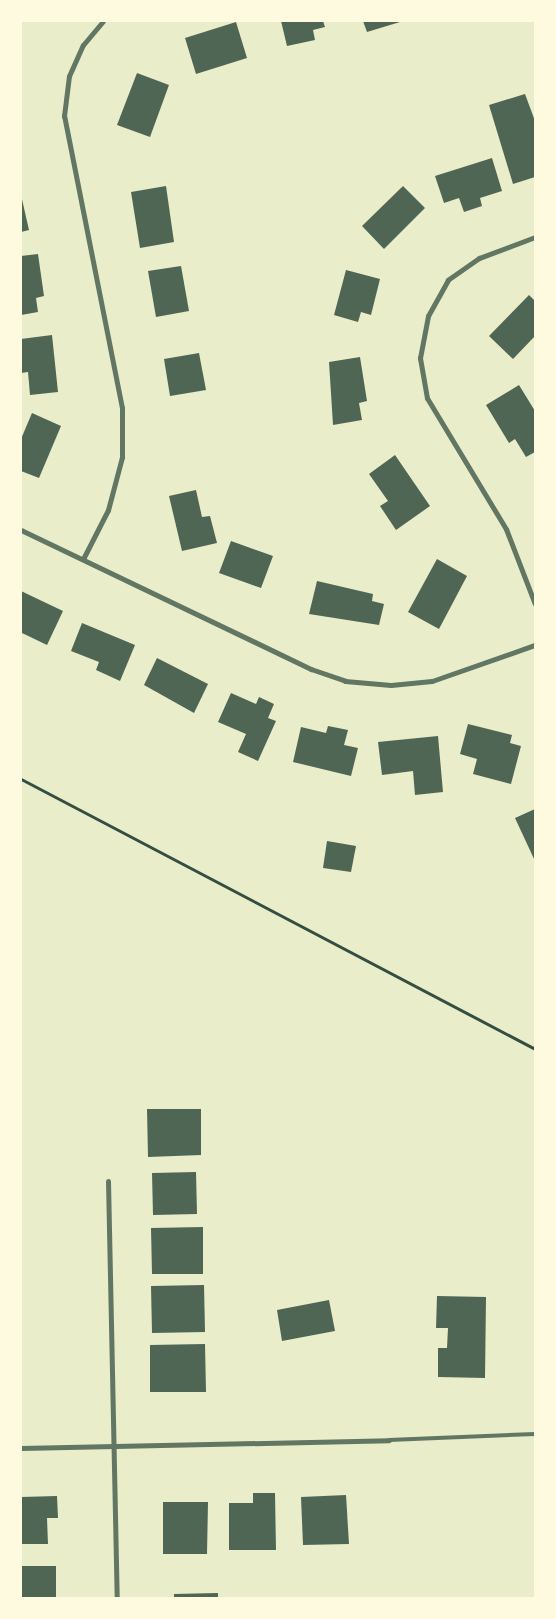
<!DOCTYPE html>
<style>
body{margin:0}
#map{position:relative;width:556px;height:1619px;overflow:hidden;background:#e9edc9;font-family:Lora,serif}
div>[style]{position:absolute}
.building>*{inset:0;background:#4f6655}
.path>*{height:3px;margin:-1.5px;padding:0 1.5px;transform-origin:1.5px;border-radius:1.5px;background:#344e41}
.service>*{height:4px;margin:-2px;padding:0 2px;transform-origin:2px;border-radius:2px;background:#617663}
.minor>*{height:5px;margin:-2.5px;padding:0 2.5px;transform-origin:2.5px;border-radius:2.5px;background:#617663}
span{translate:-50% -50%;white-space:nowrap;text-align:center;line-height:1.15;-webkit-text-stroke:5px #fefae0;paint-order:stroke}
.frame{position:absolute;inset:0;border:22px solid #fefae0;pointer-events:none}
</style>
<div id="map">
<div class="building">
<div style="clip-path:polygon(281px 21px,323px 21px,325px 27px,313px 30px,315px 40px,287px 46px)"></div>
<div style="clip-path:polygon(363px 21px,399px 21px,400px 22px,367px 32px)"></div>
<div style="clip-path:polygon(236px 22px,247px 58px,196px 74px,185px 38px)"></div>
<div style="clip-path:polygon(137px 73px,169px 85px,150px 137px,117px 125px)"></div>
<div style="clip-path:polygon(525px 94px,535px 121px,535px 177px,513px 184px,489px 105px)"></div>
<div style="clip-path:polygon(492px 158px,502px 191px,480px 198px,482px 206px,464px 212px,459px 198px,444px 203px,435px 176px)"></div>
<div style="clip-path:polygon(166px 186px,174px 242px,140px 248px,131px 192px)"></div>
<div style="clip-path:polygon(403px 186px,425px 208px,384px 249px,362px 226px)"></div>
<div style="clip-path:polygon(21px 195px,29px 230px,21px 232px)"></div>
<div style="clip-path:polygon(38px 254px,44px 296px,36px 298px,38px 312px,21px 315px,21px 256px)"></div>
<div style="clip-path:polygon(181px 266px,189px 311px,156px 317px,148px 271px)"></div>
<div style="clip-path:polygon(346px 270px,380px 279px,371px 315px,361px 312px,358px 322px,334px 315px)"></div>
<div style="clip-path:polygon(529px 295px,535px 301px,535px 336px,513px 359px,489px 336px)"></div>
<div style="clip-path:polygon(52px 335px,58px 392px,30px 395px,28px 372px,21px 373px,21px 339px)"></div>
<div style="clip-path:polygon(199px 353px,206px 390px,170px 396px,164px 359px)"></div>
<div style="clip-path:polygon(360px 357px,367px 401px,359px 403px,362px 420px,333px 425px,329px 362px)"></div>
<div style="clip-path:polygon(519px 385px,535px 411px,535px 452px,526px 457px,515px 439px,509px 443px,486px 405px)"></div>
<div style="clip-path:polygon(32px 413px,61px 426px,39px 478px,21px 471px,21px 439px)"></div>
<div style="clip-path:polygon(395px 455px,430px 506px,396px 530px,380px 506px,388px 501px,369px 474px)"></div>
<div style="clip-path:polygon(196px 490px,202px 517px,210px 516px,217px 543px,182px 551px,169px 496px)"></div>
<div style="clip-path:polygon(231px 541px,273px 556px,261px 588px,219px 573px)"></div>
<div style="clip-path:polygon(437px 559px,467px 576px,439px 629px,408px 612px)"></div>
<div style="clip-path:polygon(317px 581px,373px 594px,372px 601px,384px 604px,379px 625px,309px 614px)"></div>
<div style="clip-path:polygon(21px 591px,63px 611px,47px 645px,22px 633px)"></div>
<div style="clip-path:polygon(82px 623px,135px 645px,120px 681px,96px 670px,99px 662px,71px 651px)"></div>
<div style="clip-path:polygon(157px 658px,208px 684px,194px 713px,144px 685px)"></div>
<div style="clip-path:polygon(231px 693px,256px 704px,259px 697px,274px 704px,268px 718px,276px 721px,258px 761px,238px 752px,246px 734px,218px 722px)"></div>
<div style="clip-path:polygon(468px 724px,512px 735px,510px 743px,521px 746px,511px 784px,473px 774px,477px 759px,460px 754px)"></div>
<div style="clip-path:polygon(328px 726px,348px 730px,344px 745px,358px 748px,351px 776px,293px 762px,301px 727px,326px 733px)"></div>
<div style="clip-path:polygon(438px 736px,443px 792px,415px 795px,413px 771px,382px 775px,378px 742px)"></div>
<div style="clip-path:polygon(535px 809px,535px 861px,515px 818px)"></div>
<div style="clip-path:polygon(327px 841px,356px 846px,351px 872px,323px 868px)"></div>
<div style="clip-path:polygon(147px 1109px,201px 1109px,201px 1155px,148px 1157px)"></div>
<div style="clip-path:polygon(196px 1172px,197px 1214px,153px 1215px,152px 1173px)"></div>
<div style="clip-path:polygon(203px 1227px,203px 1274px,152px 1274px,151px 1228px)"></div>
<div style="clip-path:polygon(204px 1285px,205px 1332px,152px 1333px,151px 1286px)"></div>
<div style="clip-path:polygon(437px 1296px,486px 1297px,485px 1378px,438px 1377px,438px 1348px,447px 1348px,448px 1328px,436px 1328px)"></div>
<div style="clip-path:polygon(329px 1300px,335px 1331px,282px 1341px,277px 1310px)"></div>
<div style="clip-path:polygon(205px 1344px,206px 1392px,150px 1392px,150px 1345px)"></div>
<div style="clip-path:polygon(253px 1493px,275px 1493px,276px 1550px,229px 1550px,229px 1503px,253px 1503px)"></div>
<div style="clip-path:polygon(346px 1495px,349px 1544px,303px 1545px,301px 1497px)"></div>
<div style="clip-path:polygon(57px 1496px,58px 1518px,47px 1518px,48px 1544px,21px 1544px,21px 1497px)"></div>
<div style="clip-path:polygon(163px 1502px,208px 1502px,207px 1554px,163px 1554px)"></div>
<div style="clip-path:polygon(21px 1566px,56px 1566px,56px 1598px,21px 1598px)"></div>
<div style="clip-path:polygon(218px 1593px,218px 1598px,174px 1598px,174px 1594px)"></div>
</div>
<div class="path">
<div style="left:21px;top:779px;width:581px;rotate:27.71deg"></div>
</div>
<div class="service">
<div style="left:389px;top:1440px;width:146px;rotate:-2.4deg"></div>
</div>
<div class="minor">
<div style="left:535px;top:237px;width:60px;rotate:159.4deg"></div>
<div style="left:479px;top:258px;width:38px;rotate:145deg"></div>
<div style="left:448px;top:280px;width:41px;rotate:119.1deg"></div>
<div style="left:428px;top:316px;width:43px;rotate:100.8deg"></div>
<div style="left:420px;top:358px;width:41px;rotate:80.1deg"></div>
<div style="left:427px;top:398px;width:153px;rotate:58.9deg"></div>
<div style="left:506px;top:529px;width:80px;rotate:68.9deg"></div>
<div style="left:21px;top:530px;width:322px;rotate:25.6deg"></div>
<div style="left:311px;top:669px;width:36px;rotate:19deg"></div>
<div style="left:345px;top:681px;width:46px;rotate:5deg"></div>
<div style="left:391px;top:685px;width:41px;rotate:-5.6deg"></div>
<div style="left:432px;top:681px;width:109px;rotate:-19.3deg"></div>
<div style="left:83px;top:559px;width:55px;rotate:-63deg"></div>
<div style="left:108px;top:510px;width:55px;rotate:-75.2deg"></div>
<div style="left:122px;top:457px;width:49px;rotate:-90deg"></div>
<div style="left:122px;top:408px;width:298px;rotate:-101.2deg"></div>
<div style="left:64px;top:116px;width:40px;rotate:-82.9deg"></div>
<div style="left:69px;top:76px;width:34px;rotate:-66deg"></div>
<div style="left:83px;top:45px;width:31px;rotate:-50deg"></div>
<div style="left:108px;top:1181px;width:417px;rotate:88.8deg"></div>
<div style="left:21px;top:1448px;width:368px;rotate:-1.2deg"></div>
</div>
<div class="frame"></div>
</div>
